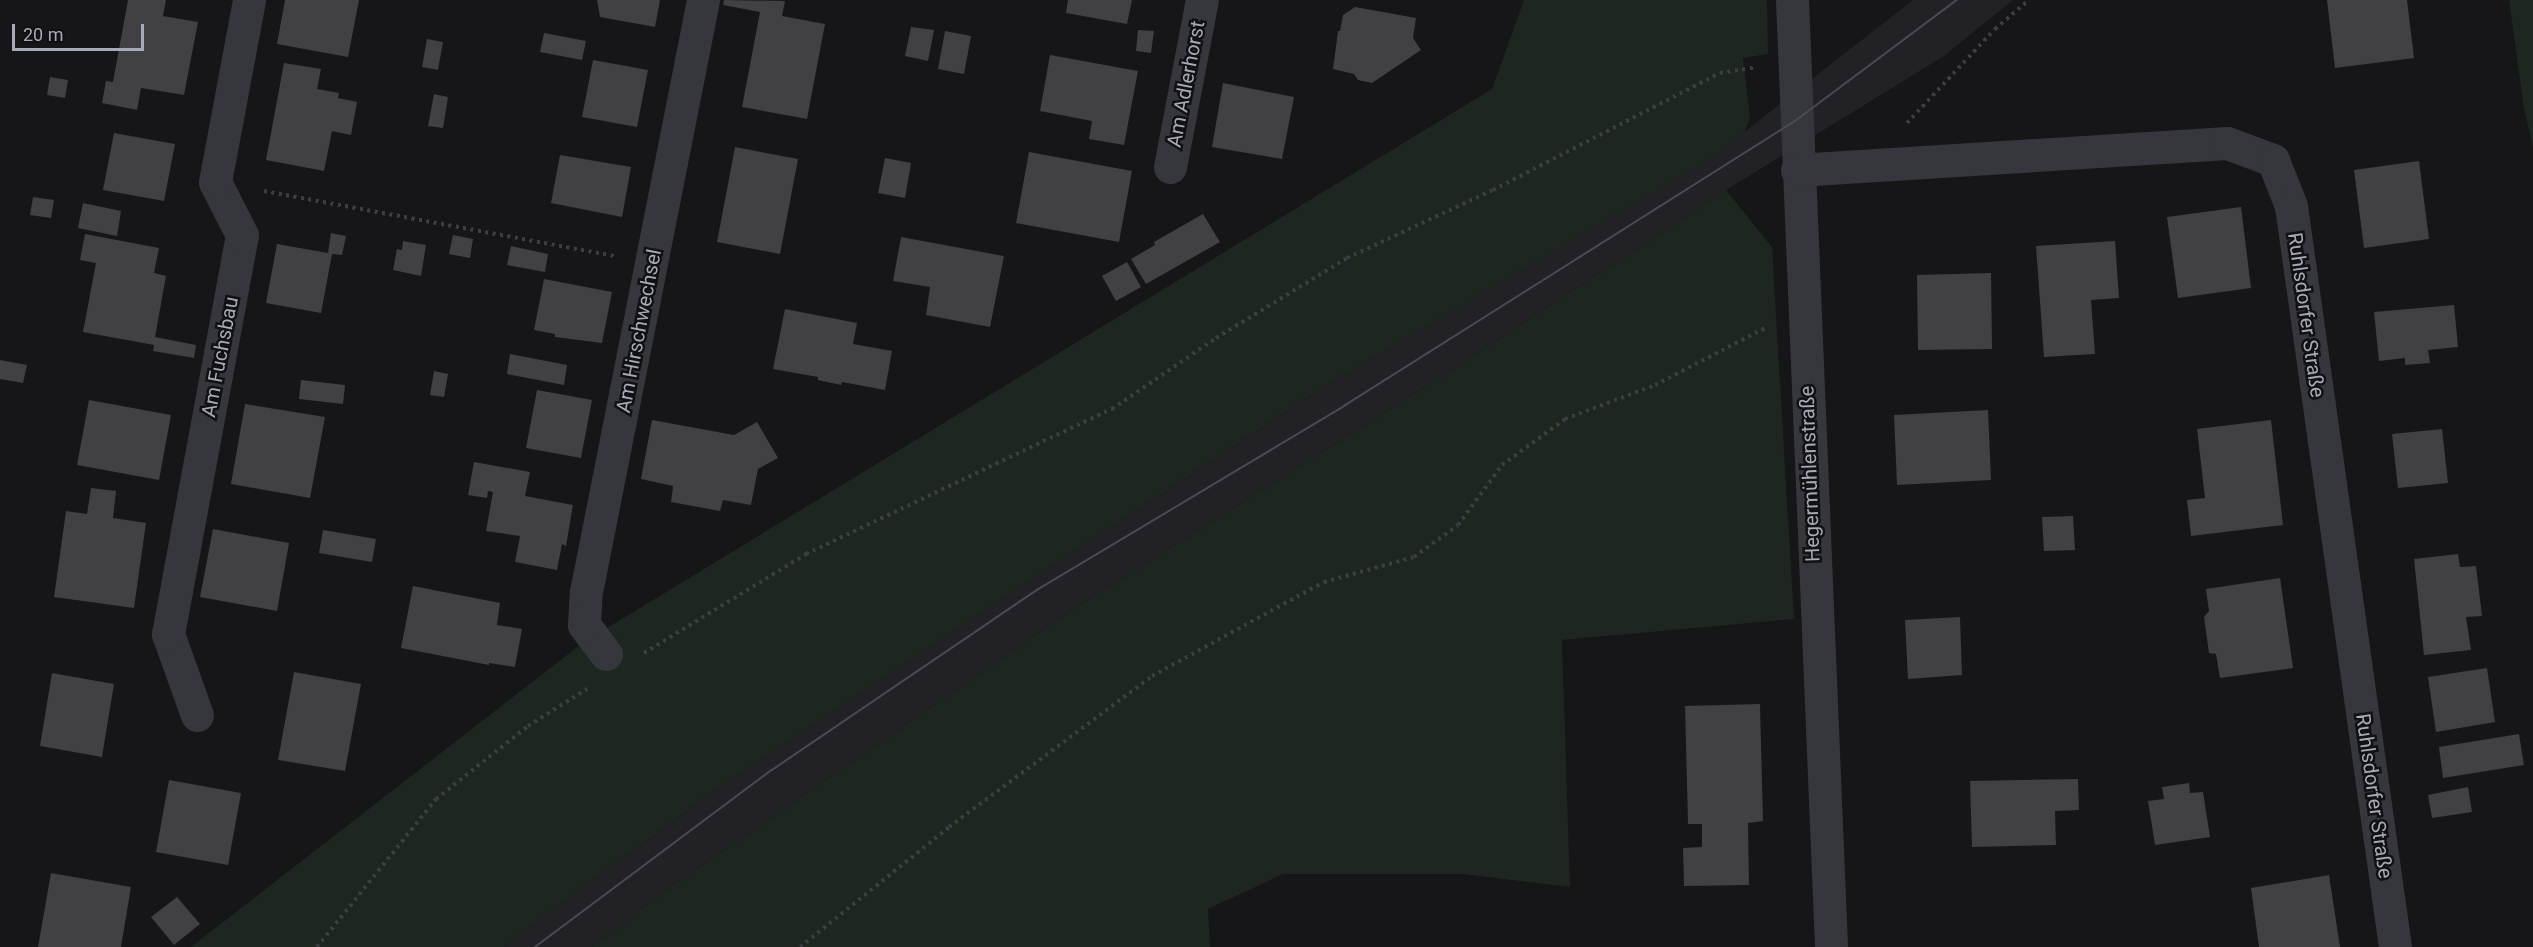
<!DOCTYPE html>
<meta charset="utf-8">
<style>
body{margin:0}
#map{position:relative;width:2533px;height:947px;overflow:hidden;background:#161517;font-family:Roboto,sans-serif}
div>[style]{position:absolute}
.built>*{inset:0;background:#222125}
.green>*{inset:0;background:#1d261f}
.building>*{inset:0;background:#404045}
.path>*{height:4px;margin-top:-2px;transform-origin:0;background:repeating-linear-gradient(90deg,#3c3e44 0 3px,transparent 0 7.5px)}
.minor>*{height:33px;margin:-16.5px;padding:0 16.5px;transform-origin:16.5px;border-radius:16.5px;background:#36373d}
.tram>*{height:1.5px;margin:-0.75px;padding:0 0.75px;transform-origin:0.75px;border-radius:0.75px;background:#494b52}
span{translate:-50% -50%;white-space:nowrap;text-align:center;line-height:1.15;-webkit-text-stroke:5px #111012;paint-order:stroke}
.street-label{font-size:20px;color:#a7abb8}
.scale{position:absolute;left:12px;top:24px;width:132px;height:27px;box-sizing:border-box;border:3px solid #a7abb8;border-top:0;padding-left:8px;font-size:18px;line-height:21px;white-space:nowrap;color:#a7abb8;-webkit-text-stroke:4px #111012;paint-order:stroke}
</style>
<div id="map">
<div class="built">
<div style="clip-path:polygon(1913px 0,2013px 0,1944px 56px,1726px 190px,1453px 369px,1069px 612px,659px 895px,592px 947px,504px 947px,700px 801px,1314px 393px,1711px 158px)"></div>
</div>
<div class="green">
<div style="clip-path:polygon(1524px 0,1767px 0,1768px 54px,1743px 58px,1750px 118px,1743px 135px,1711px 159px,1314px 393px,700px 801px,504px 947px,191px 947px,576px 648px,582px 644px,618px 653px,620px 644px,607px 628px,1492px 89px)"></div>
<div style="clip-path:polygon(2509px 0,2533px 0,2533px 147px,2524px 109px)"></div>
<div style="clip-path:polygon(1726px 190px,1772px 247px,1794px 619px,1562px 640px,1570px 887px,1463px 874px,1283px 874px,1208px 909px,1210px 947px,592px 947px,659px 895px,1069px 612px,1453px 369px)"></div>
</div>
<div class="building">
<div style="clip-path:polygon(128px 0,166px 0,163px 16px,198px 22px,184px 95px,141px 88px,137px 110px,102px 103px,106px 81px,113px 82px)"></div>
<div style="clip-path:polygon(285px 0,359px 0,348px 57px,277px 44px)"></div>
<div style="clip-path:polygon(597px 0,660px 0,655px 27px,600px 17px)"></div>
<div style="clip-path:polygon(724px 0,785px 1px,782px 16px,825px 24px,807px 119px,742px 107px,760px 12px,723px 5px)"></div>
<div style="clip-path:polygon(1068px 0,1132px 0,1127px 24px,1066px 13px)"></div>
<div style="clip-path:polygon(2327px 0,2407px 0,2414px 58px,2335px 68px)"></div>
<div style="clip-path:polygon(1355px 7px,1416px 18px,1413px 38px,1421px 50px,1372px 83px,1358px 80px,1354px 74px,1333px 69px,1338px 31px,1340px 31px,1343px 15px)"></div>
<div style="clip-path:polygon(911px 27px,934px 30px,928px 61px,905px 56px)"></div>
<div style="clip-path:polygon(1138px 30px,1154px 31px,1151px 53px,1136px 51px)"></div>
<div style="clip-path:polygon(945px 31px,971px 36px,964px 74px,938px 69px)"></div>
<div style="clip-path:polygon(544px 33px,586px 41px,582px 60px,540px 52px)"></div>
<div style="clip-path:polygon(427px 39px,443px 42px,438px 70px,422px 67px)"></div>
<div style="clip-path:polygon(1050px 55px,1138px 71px,1124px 145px,1089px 139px,1092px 121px,1040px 111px)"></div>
<div style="clip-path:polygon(593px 60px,648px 70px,637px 127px,582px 117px)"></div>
<div style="clip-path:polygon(284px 63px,321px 69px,317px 89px,339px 93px,338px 98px,357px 102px,351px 135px,332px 131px,324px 171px,266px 160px)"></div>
<div style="clip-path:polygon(50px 77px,68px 80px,65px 98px,47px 95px)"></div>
<div style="clip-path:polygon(1223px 83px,1294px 97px,1282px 159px,1212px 147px)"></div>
<div style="clip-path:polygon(434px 94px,448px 97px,443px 128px,428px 126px)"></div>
<div style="clip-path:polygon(114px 133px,175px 144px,164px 201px,103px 190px)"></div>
<div style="clip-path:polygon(735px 147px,798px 159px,780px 254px,717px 242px)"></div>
<div style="clip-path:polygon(1029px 152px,1132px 171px,1119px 242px,1016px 223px)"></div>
<div style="clip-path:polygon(560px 155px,631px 167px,622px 217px,551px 203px)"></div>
<div style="clip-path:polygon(885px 158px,911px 163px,905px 198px,878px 193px)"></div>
<div style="clip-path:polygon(2419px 161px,2429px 239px,2364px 248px,2354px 170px)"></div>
<div style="clip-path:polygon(33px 197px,54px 200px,51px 218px,30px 215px)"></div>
<div style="clip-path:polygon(83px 203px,121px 211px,117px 236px,78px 228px)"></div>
<div style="clip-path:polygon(2241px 207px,2251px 288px,2178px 298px,2167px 217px)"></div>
<div style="clip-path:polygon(1203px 214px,1220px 242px,1146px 284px,1131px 259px,1155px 245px,1154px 242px)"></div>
<div style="clip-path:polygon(331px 233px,346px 236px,342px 255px,332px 254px,321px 313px,266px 303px,277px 244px,328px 253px)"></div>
<div style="clip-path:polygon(85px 234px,159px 248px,154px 273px,166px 276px,155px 337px,196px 345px,194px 358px,153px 351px,154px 345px,83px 332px,96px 263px,80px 260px)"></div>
<div style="clip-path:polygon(453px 235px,473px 239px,470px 258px,449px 254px)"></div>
<div style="clip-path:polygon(901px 237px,1004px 256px,990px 327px,926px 315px,930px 287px,893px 281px)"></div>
<div style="clip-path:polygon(403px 241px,426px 245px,421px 276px,393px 270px,397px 249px,402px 250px)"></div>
<div style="clip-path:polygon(2115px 241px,2119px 298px,2091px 300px,2095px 354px,2044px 357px,2036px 246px)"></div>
<div style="clip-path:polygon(511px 246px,548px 254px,545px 272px,507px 265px)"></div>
<div style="clip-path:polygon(1127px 262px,1141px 287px,1116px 301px,1102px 276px)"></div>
<div style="clip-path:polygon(1991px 273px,1992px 349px,1918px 350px,1917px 275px)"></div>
<div style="clip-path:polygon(544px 279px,612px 292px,602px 343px,555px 337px,555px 334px,534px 330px)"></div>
<div style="clip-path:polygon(2454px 305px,2458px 347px,2428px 350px,2430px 363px,2405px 365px,2405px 358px,2379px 361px,2374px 312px)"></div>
<div style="clip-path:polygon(785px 309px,857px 323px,853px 344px,892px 351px,885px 390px,842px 382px,841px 385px,818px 380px,818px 377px,773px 369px)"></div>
<div style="clip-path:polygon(510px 354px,567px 365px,564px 385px,507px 374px)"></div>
<div style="clip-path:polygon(0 360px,27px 365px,23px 383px,0 379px)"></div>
<div style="clip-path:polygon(434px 371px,448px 374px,444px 397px,430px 395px)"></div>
<div style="clip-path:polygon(301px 380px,345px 385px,343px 404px,299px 399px)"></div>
<div style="clip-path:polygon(537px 390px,592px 400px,581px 458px,526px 448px)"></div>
<div style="clip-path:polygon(89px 400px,171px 415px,159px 480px,77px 465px)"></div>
<div style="clip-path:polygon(245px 404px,325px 417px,310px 498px,231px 484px)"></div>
<div style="clip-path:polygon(1988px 410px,1991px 480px,1897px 485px,1894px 415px)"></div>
<div style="clip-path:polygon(652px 420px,734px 435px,757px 422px,778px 458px,758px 469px,751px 505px,723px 500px,720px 511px,671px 502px,673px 486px,641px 479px)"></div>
<div style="clip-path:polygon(2271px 420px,2283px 525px,2191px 536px,2187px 500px,2205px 498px,2197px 429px)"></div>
<div style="clip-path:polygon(2442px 429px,2448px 483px,2398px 488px,2392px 434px)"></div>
<div style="clip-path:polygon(474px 462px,530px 472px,525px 496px,573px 505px,566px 546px,562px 544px,557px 570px,515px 562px,520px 536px,486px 531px,493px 492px,488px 491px,487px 498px,468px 495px)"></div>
<div style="clip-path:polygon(91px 488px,116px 491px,113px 518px,146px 523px,134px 608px,54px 597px,66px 511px,87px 514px)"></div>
<div style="clip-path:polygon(2073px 516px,2075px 550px,2044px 551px,2042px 517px)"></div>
<div style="clip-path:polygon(213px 529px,289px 543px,277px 611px,200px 597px)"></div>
<div style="clip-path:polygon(323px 530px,376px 539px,372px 562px,319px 553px)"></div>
<div style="clip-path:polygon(2458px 554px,2460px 567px,2476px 566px,2482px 616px,2466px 617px,2471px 650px,2424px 655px,2414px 559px)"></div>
<div style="clip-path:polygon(2280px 578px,2293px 668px,2220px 678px,2216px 654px,2209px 653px,2204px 617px,2209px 611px,2206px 589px)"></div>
<div style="clip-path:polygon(413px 586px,500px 603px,497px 625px,522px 629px,515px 667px,489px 663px,489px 665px,401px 648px)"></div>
<div style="clip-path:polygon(1960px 617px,1962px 675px,1908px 679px,1905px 620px)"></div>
<div style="clip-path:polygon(2487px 668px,2495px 722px,2436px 732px,2428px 677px)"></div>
<div style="clip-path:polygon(294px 672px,361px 684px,345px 771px,278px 760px)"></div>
<div style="clip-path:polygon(52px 673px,114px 684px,102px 757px,40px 746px)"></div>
<div style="clip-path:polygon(1760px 704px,1763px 821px,1748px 823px,1749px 885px,1684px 886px,1683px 848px,1702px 847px,1702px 824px,1688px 824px,1685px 706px)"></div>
<div style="clip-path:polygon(2519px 734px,2524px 765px,2443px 778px,2439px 747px)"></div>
<div style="clip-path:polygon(2078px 779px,2079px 810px,2055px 811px,2056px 845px,1972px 847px,1970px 781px)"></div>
<div style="clip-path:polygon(169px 780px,241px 793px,228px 865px,156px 852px)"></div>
<div style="clip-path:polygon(2189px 783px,2190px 793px,2203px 792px,2210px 837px,2155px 845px,2148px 801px,2164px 799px,2162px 787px)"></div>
<div style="clip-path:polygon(2468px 787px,2472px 812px,2432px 818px,2428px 795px)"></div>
<div style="clip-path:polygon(51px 873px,131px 887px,121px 947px,38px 947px)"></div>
<div style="clip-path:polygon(2329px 875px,2340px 947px,2259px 947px,2251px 888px)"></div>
<div style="clip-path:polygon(177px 897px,200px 924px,174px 945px,151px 917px)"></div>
</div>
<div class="path">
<div style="left:1907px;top:123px;width:129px;rotate:-46.9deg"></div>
<div style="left:1995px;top:29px;width:45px;rotate:-40.5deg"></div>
<div style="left:264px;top:191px;width:356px;rotate:10.5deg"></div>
<div style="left:644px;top:653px;width:190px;rotate:-31.4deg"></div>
<div style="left:806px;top:554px;width:339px;rotate:-25.4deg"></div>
<div style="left:1112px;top:409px;width:126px;rotate:-34.3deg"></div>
<div style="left:1216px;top:338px;width:153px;rotate:-31.4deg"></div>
<div style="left:1347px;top:258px;width:161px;rotate:-25deg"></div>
<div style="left:1493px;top:190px;width:255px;rotate:-27.3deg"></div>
<div style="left:1720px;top:73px;width:36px;rotate:-9deg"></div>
<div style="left:317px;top:947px;width:190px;rotate:-51.2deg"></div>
<div style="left:436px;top:799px;width:117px;rotate:-38.4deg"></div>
<div style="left:528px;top:726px;width:70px;rotate:-32.1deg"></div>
<div style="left:800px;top:947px;width:191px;rotate:-38.8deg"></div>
<div style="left:949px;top:827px;width:253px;rotate:-36.6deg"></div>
<div style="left:1152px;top:676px;width:196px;rotate:-28.7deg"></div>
<div style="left:1324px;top:582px;width:93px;rotate:-15.5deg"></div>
<div style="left:1414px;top:557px;width:54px;rotate:-36deg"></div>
<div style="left:1458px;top:525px;width:74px;rotate:-53.7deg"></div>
<div style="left:1502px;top:465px;width:78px;rotate:-36.1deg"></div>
<div style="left:1565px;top:419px;width:96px;rotate:-20.7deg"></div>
<div style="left:1655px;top:385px;width:124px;rotate:-27.4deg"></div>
</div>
<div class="minor">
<div style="left:1792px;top:0;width:948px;rotate:87.64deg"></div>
<div style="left:1170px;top:167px;width:170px;rotate:-79.2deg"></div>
<div style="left:1797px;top:170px;width:431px;rotate:-3.6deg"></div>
<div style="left:2227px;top:143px;width:49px;rotate:20.3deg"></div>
<div style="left:2273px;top:160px;width:49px;rotate:68.6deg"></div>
<div style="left:2291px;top:206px;width:748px;rotate:82.01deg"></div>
<div style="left:606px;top:654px;width:36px;rotate:-127deg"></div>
<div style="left:584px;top:625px;width:33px;rotate:-87deg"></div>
<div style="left:586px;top:592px;width:603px;rotate:-78.82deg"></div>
<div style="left:197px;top:715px;width:86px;rotate:-109.7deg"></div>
<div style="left:168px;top:634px;width:406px;rotate:-79.5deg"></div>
<div style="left:242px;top:235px;width:59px;rotate:-117deg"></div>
<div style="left:215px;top:182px;width:185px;rotate:-79.4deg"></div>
</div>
<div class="tram">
<div style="left:535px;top:947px;width:296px;rotate:-36.8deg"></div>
<div style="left:772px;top:770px;width:320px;rotate:-34.2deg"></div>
<div style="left:1037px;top:590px;width:358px;rotate:-30.9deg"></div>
<div style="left:1344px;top:406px;width:534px;rotate:-32.29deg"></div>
<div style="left:1795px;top:121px;width:202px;rotate:-36.8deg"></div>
</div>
<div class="street-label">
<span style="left:1186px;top:84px;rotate:-79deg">Am Adlerhorst</span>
<span style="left:2306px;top:315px;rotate:82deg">Ruhlsdorfer Straße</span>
<span style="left:639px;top:331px;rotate:-79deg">Am Hirschwechsel</span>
<span style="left:220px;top:357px;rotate:-79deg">Am Fuchsbau</span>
<span style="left:1810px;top:474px;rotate:-92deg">Hegermühlenstraße</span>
<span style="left:2374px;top:796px;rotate:82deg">Ruhlsdorfer Straße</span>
</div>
<div class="scale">20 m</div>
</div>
